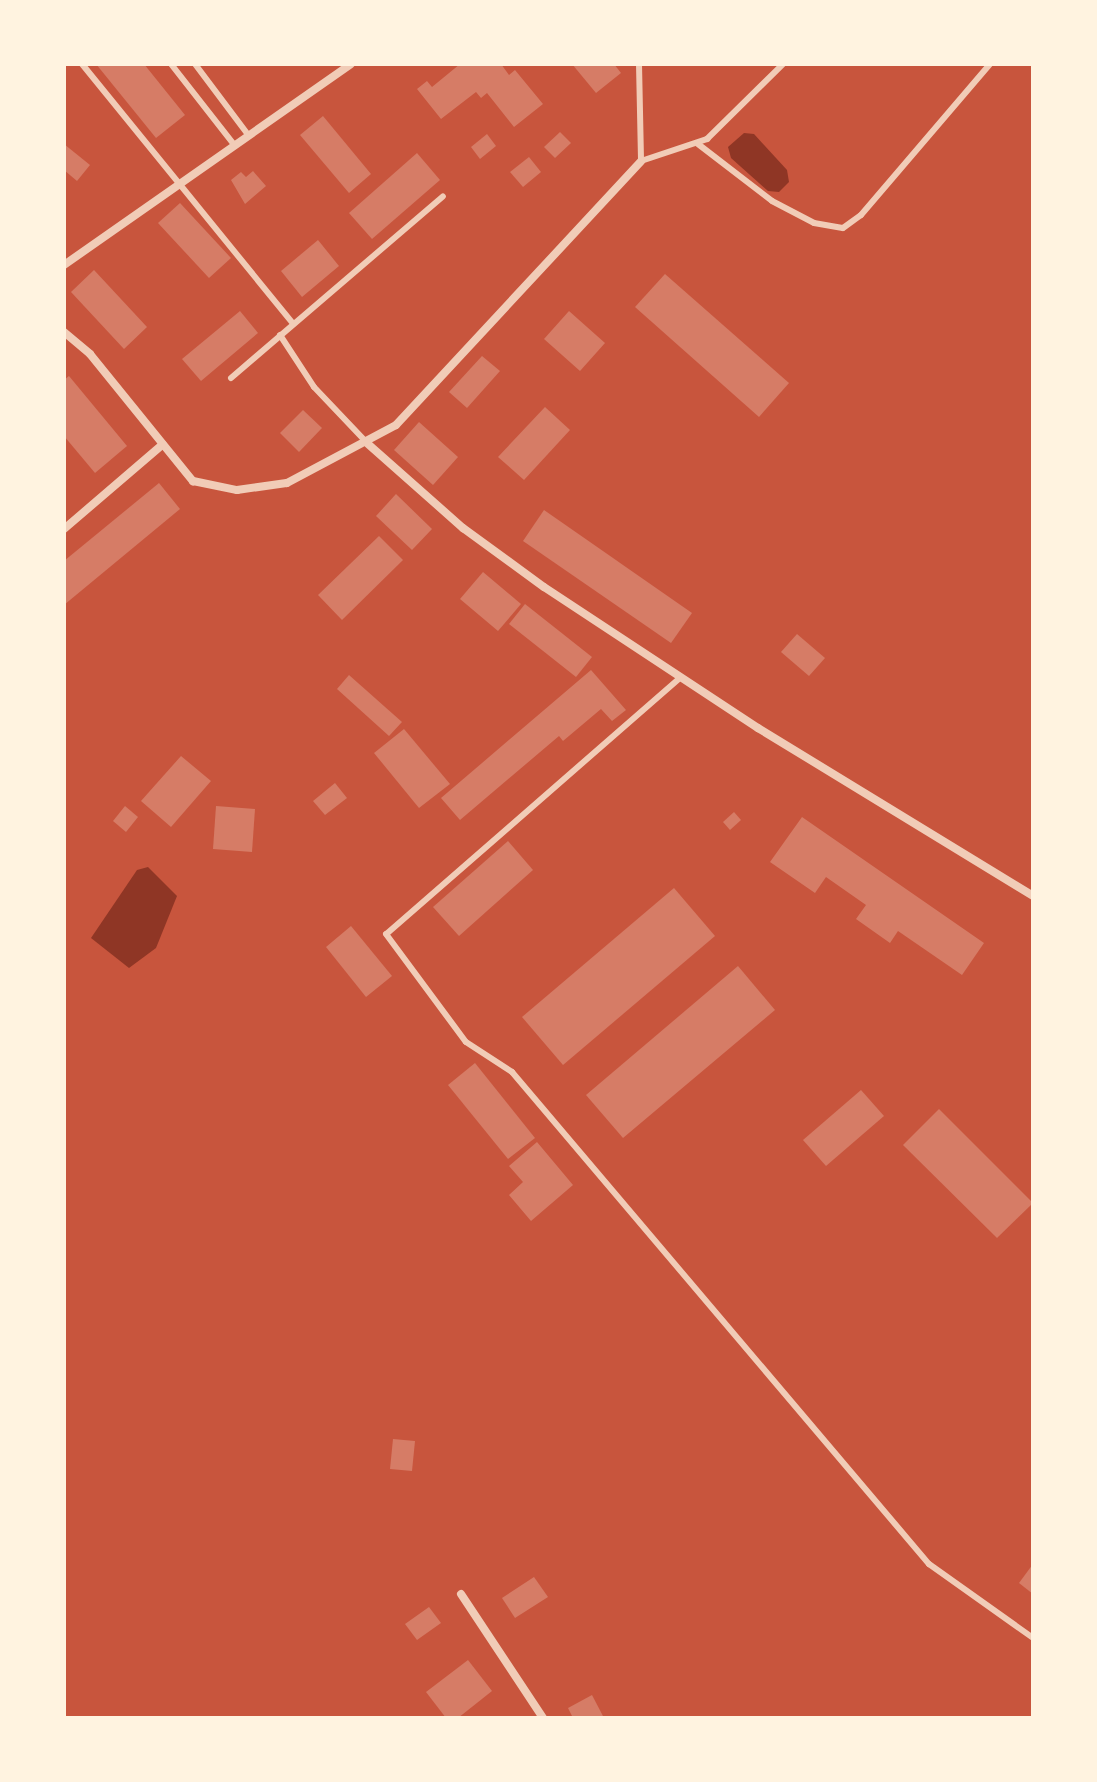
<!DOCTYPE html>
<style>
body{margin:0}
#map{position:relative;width:1097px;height:1782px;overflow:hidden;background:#c8553d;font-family:Rubik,sans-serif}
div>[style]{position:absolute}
.water>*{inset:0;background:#8f3625}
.building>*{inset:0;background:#d67c66}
.service>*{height:6px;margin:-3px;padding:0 3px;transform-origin:3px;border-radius:3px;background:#f1ccb7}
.minor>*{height:8px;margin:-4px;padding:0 4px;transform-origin:4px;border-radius:4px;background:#f1ccb7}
span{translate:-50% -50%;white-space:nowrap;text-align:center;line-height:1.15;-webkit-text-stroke:8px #fff3e0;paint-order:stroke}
.frame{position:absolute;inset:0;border:66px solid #fff3e0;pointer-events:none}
</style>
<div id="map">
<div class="water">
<div style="clip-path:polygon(744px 133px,754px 134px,787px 170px,789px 182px,779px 192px,768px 191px,731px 158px,728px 147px)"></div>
<div style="clip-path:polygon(148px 867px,177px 896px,156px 948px,129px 968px,91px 938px,137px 870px)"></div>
</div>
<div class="building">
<div style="clip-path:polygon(96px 64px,144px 64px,185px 115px,156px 138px)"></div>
<div style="clip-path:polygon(460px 64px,501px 64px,509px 75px,515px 70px,543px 104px,514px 127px,487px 93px,481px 98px,476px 92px,441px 119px,417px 89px,427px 81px,432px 87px)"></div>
<div style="clip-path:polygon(572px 64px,614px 64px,621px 73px,596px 93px)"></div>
<div style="clip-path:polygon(323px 116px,371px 174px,349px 193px,300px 135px)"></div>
<div style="clip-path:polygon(560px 132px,571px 143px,555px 158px,544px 147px)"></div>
<div style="clip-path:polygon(487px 134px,496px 146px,480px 159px,471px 147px)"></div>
<div style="clip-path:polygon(64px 144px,90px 165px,77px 181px,64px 170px)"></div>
<div style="clip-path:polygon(417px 153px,440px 180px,372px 239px,349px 213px)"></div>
<div style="clip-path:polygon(529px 157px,541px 172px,523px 187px,510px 172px)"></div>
<div style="clip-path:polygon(253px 171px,266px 186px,245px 204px,231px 180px,241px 172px,246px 177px)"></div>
<div style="clip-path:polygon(180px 203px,231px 258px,209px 278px,158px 223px)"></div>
<div style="clip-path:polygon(318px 240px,339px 266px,302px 297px,281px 271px)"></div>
<div style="clip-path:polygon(94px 270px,147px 327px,124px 349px,71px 292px)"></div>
<div style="clip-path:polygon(665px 274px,789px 383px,759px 417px,635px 307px)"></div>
<div style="clip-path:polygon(240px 311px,258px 333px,201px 381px,182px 359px)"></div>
<div style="clip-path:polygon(569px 311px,605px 343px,580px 371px,544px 339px)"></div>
<div style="clip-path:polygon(482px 356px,500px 371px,467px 408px,449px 392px)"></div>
<div style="clip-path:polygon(69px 376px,127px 446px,95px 473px,64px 436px,64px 380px)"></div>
<div style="clip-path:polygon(545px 407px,570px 430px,524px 480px,498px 457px)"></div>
<div style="clip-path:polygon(303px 410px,322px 428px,299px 452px,280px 433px)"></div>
<div style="clip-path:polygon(419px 422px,458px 457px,433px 485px,394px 450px)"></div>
<div style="clip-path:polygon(159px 483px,180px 509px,64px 605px,64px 561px)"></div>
<div style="clip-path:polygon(396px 494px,432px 529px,412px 550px,376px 516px)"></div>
<div style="clip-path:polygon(544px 510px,692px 613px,671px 643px,523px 541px)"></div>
<div style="clip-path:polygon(379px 536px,403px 560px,342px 620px,318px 595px)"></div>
<div style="clip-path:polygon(483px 572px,521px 604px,498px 631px,460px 599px)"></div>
<div style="clip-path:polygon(525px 604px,592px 657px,576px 677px,509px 624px)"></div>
<div style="clip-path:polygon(797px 634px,825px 658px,809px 676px,781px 652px)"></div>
<div style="clip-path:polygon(591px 670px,626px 710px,612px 721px,601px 709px,563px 741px,559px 736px,460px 820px,441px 798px)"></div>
<div style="clip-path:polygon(349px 675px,402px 722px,389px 736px,337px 689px)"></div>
<div style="clip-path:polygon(404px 729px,450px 784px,419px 808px,374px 753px)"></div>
<div style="clip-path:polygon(181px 756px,211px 781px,171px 827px,141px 801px)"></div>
<div style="clip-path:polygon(335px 783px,347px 798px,325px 815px,313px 801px)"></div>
<div style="clip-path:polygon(125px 806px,138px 817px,126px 832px,113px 821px)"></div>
<div style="clip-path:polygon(216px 806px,255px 809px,252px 852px,213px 849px)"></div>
<div style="clip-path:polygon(734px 812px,741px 820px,730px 830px,723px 822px)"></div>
<div style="clip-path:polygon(802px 817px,984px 943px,962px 975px,898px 931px,890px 943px,856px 919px,866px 905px,826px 877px,815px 893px,770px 862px)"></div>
<div style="clip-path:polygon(508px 841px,533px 870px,459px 936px,433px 907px)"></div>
<div style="clip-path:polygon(674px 888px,715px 936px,563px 1065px,522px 1017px)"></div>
<div style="clip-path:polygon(351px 926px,392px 976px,366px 997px,326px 947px)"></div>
<div style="clip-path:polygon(738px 966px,775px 1010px,623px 1138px,586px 1095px)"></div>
<div style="clip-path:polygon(475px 1063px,535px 1138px,508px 1159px,448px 1085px)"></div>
<div style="clip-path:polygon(861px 1090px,884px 1116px,826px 1166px,803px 1140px)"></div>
<div style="clip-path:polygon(939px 1109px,1033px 1203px,997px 1238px,903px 1145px)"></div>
<div style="clip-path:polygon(537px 1142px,573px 1185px,531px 1221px,509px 1195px,523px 1182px,509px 1166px)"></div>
<div style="clip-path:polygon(393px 1439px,415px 1441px,412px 1471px,390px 1469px)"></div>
<div style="clip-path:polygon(1033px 1564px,1033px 1594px,1019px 1583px)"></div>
<div style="clip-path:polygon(534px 1577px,548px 1597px,515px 1618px,502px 1598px)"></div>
<div style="clip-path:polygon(429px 1607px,441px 1623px,417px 1640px,405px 1624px)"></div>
<div style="clip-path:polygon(468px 1660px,492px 1691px,458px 1718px,446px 1718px,426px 1692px)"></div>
<div style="clip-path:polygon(592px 1695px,604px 1718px,573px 1718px,568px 1708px)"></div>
</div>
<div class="service">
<div style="left:82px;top:64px;width:335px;rotate:50.9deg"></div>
<div style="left:171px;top:64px;width:104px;rotate:52deg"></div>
<div style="left:195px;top:64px;width:90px;rotate:53.1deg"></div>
<div style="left:639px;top:64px;width:97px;rotate:88.8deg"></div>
<div style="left:698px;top:144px;width:93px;rotate:37.6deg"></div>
<div style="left:772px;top:201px;width:47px;rotate:27.6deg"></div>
<div style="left:814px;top:223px;width:29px;rotate:10deg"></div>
<div style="left:843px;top:228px;width:22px;rotate:-36deg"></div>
<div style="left:861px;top:215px;width:199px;rotate:-49.5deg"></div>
<div style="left:641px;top:161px;width:70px;rotate:-18.4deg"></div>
<div style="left:707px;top:139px;width:107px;rotate:-44.6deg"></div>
<div style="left:280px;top:335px;width:62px;rotate:56.8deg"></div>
<div style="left:314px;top:387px;width:79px;rotate:46.5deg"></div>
<div style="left:231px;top:378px;width:279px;rotate:-40.6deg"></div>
<div style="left:681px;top:677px;width:391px;rotate:138.9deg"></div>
<div style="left:386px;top:934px;width:134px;rotate:53.5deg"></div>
<div style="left:466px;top:1042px;width:55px;rotate:33.1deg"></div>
<div style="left:512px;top:1072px;width:645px;rotate:49.72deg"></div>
<div style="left:929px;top:1564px;width:128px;rotate:35.4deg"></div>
</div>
<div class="minor">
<div style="left:64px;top:265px;width:350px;rotate:-35deg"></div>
<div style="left:64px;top:332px;width:34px;rotate:40deg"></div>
<div style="left:90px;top:354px;width:164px;rotate:51deg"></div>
<div style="left:193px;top:481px;width:45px;rotate:11.6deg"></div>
<div style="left:237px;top:490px;width:50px;rotate:-8deg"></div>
<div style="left:287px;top:483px;width:123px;rotate:-28deg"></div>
<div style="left:396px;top:425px;width:360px;rotate:-47.1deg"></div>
<div style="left:368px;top:444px;width:127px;rotate:41.5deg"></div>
<div style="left:463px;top:528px;width:100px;rotate:36.1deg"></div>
<div style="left:544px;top:587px;width:256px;rotate:33.4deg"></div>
<div style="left:758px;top:728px;width:322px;rotate:31.4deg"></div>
<div style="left:64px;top:529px;width:130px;rotate:-40.6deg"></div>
<div style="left:461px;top:1594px;width:149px;rotate:56.5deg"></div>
</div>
<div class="frame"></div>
</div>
